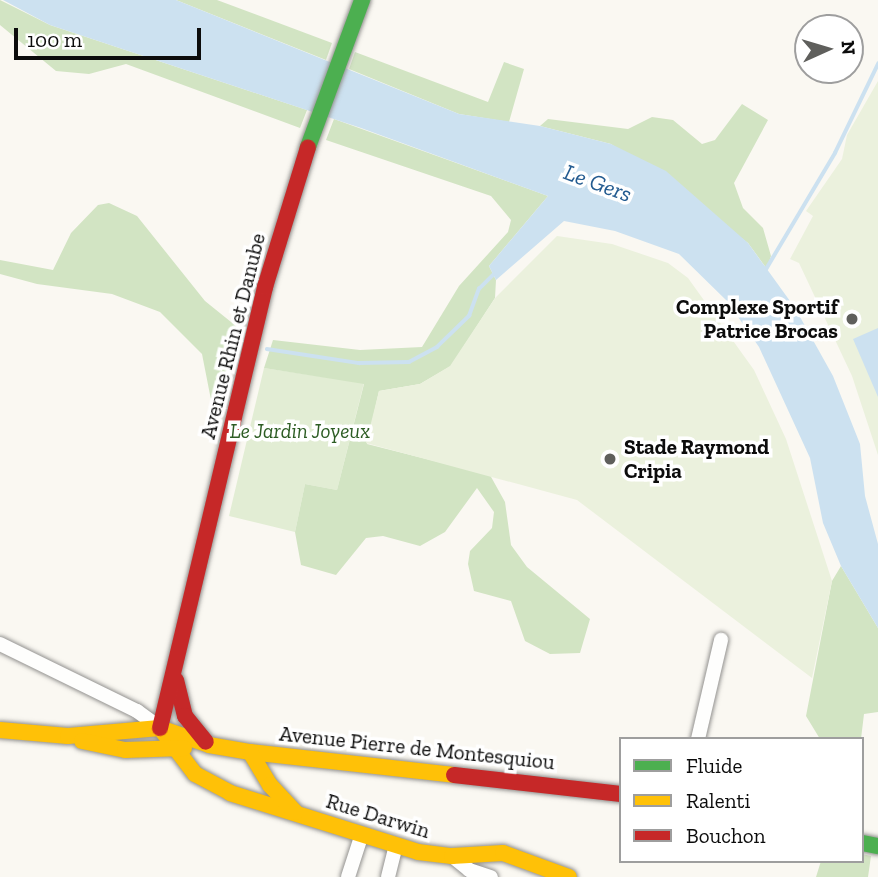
<!DOCTYPE html>
<style>
body{margin:0}
#map{position:relative;width:878px;height:877px;overflow:hidden;background:#faf8f2;font-family:"Zilla Slab",serif}
div>[style]{position:absolute}
.green>*{inset:0;background:#e2edd4}
.forest>*{inset:0;background:#d2e4c3}
.pitch>*{inset:0;background:#ebf1dd}
.water>*{inset:0;background:#cce1f0}
.stream>*{height:3.5px;margin:-1.75px;padding:0 1.75px;transform-origin:1.75px;border-radius:1.75px;background:#cce1f0}
.roads{filter:drop-shadow(0 0 2px #939290) drop-shadow(0 0 2px #939290)}
.street>*{height:14px;margin:-7px;padding:0 7px;transform-origin:7px;border-radius:7px;background:#fefefd}
.fast>*{height:16px;margin:-8px;padding:0 8px;transform-origin:8px;border-radius:8px;background:#4caf50}
.slow>*{height:16px;margin:-8px;padding:0 8px;transform-origin:8px;border-radius:8px;background:#ffc107}
.jam>*{height:16px;margin:-8px;padding:0 8px;transform-origin:8px;border-radius:8px;background:#c62828}
.dots>*{width:19px;height:19px;translate:-50% -50%;box-sizing:border-box;border:4px solid #fff;border-radius:50%}
span{translate:-50% -50%;white-space:nowrap;text-align:center;line-height:1.15;-webkit-text-stroke:7px #fff;paint-order:stroke}
.poi-label{font-size:21px;color:#0c0c0c;font-weight:700}
.right{translate:-100% -50%;text-align:right}
.left{translate:0 -50%;text-align:left}
.street-label{font-size:21px;color:#0c0c0c}
.park-label{font-size:21px;color:#2d5d24;font-style:italic}
.water-label{font-size:23px;color:#235b90;font-style:italic}
.legend{position:absolute;left:619px;top:737px;width:245px;height:126px;box-sizing:border-box;background:#fff;border:2px solid #9e9e9e;margin:0;padding:9px 12px;list-style:none;font-size:21px;color:#0c0c0c}
.legend li{display:flex;align-items:center;gap:14px;height:35px}
.legend b{width:35px;border:2px solid #9e9e9e}
.north{position:absolute;left:794px;top:14px;width:70px;height:70px;box-sizing:border-box;background:#fff;border:2px solid #9e9e9e;border-radius:50%;rotate:86deg;font-size:19px;font-weight:700;line-height:28px;text-align:center;color:#0c0c0c}
.north::after{content:'';display:block;margin:auto;width:24px;height:32px;background:#5f5f5c;clip-path:polygon(50% 0,100% 100%,50% 72%,0 100%)}
.scale{position:absolute;left:14px;top:28px;width:187px;height:32px;box-sizing:border-box;border:4px solid #0c0c0c;border-top:0;padding-left:9px;font-size:21px;line-height:24px;white-space:nowrap;color:#0c0c0c;-webkit-text-stroke:5px #fff;paint-order:stroke}
</style>
<div id="map">
<div class="green">
<div style="clip-path:polygon(264px 368px,364px 383px,337px 490px,305px 484px,295px 532px,229px 516px)"></div>
</div>
<div class="forest">
<div style="clip-path:polygon(0 0,50px 25px,307px 110px,300px 128px,126px 64px,89px 74px,56px 71px,0 25px)"></div>
<div style="clip-path:polygon(176px 0,217px 0,332px 43px,326px 60px)"></div>
<div style="clip-path:polygon(355px 52px,488px 102px,504px 62px,524px 69px,509px 122px,459px 114px,349px 69px)"></div>
<div style="clip-path:polygon(742px 104px,768px 120px,734px 183px,743px 208px,763px 228px,771px 256px,767px 269px,748px 243px,611px 144px,540px 126px,548px 119px,628px 129px,652px 117px,673px 120px,702px 144px,715px 140px)"></div>
<div style="clip-path:polygon(334px 119px,548px 196px,489px 266px,496px 280px,495px 298px,451px 366px,420px 384px,379px 391px,367px 444px,490px 475px,505px 502px,511px 545px,527px 567px,590px 619px,580px 653px,550px 654px,525px 641px,511px 601px,474px 591px,468px 564px,470px 551px,492px 528px,494px 512px,477px 488px,445px 532px,420px 546px,383px 536px,366px 538px,336px 575px,301px 565px,295px 532px,305px 484px,337px 490px,364px 384px,264px 368px,273px 340px,360px 350px,422px 347px,459px 286px,508px 232px,511px 220px,491px 196px,326px 140px)"></div>
<div style="clip-path:polygon(109px 203px,137px 216px,205px 301px,236px 326px,221px 405px,212px 405px,202px 354px,160px 312px,112px 294px,37px 284px,0 274px,0 260px,53px 270px,71px 233px,98px 205px)"></div>
<div style="clip-path:polygon(841px 566px,878px 628px,878px 712px,864px 714px,861px 739px,820px 739px,806px 716px,832px 581px)"></div>
<div style="clip-path:polygon(862px 854px,871px 856px,868px 877px,816px 877px,821px 861px,862px 861px)"></div>
</div>
<div class="pitch">
<div style="clip-path:polygon(878px 81px,878px 455px,852px 376px,799px 263px,790px 259px,813px 216px,806px 211px,842px 159px,847px 135px)"></div>
<div style="clip-path:polygon(557px 236px,612px 244px,668px 263px,688px 278px,754px 370px,786px 439px,832px 581px,812px 678px,577px 500px,366px 443px,379px 391px,420px 384px,450px 366px,495px 298px)"></div>
</div>
<div class="water">
<div style="clip-path:polygon(3px 0,176px 0,459px 114px,540px 126px,611px 144px,666px 171px,748px 243px,795px 308px,833px 376px,860px 444px,865px 496px,878px 544px,878px 628px,841px 566px,823px 523px,810px 458px,759px 347px,727px 301px,679px 254px,615px 231px,564px 221px,496px 280px,489px 266px,548px 196px,361px 128px,50px 25px)"></div>
<div style="clip-path:polygon(878px 328px,878px 397px,853px 339px)"></div>
</div>
<div class="stream">
<div style="left:765px;top:271px;width:137px;rotate:-59.3deg"></div>
<div style="left:835px;top:153px;width:99px;rotate:-64.2deg"></div>
<div style="left:267px;top:349px;width:93px;rotate:8.7deg"></div>
<div style="left:359px;top:363px;width:50px;rotate:-1.1deg"></div>
<div style="left:409px;top:362px;width:32px;rotate:-28deg"></div>
<div style="left:437px;top:347px;width:45px;rotate:-44.1deg"></div>
<div style="left:469px;top:316px;width:29px;rotate:-70deg"></div>
<div style="left:479px;top:289px;width:23px;rotate:-45deg"></div>
</div>
<div class="roads">
<div class="street">
<div style="left:0;top:644px;width:153px;rotate:26.1deg"></div>
<div style="left:137px;top:711px;width:29px;rotate:36deg"></div>
<div style="left:698px;top:739px;width:102px;rotate:-76.9deg"></div>
<div style="left:452px;top:856px;width:22px;rotate:39deg"></div>
<div style="left:469px;top:870px;width:23px;rotate:18deg"></div>
<div style="left:348px;top:877px;width:45px;rotate:-72deg"></div>
<div style="left:388px;top:877px;width:33px;rotate:-76deg"></div>
</div>
<div class="fast">
<div style="left:308px;top:147px;width:157px;rotate:-69.8deg"></div>
<div style="left:862px;top:843px;width:16px;rotate:11deg"></div>
</div>
<div class="slow">
<div style="left:160px;top:728px;width:58px;rotate:52.7deg"></div>
<div style="left:195px;top:774px;width:40px;rotate:28deg"></div>
<div style="left:230px;top:793px;width:197px;rotate:17.4deg"></div>
<div style="left:418px;top:852px;width:34px;rotate:7deg"></div>
<div style="left:452px;top:856px;width:51px;rotate:-3.4deg"></div>
<div style="left:503px;top:853px;width:70px;rotate:20deg"></div>
<div style="left:0;top:730px;width:68px;rotate:5deg"></div>
<div style="left:68px;top:736px;width:92px;rotate:-5deg"></div>
<div style="left:160px;top:728px;width:52px;rotate:19.1deg"></div>
<div style="left:209px;top:745px;width:42px;rotate:9.7deg"></div>
<div style="left:250px;top:752px;width:205px;rotate:6.4deg"></div>
<div style="left:82px;top:741px;width:44px;rotate:11.8deg"></div>
<div style="left:125px;top:750px;width:59px;rotate:-1.9deg"></div>
<div style="left:250px;top:752px;width:39px;rotate:59deg"></div>
<div style="left:270px;top:785px;width:37px;rotate:47deg"></div>
</div>
<div class="jam">
<div style="left:176px;top:680px;width:37px;rotate:76deg"></div>
<div style="left:185px;top:716px;width:33px;rotate:51deg"></div>
<div style="left:160px;top:728px;width:453px;rotate:-76.6deg"></div>
<div style="left:265px;top:287px;width:146px;rotate:-72.9deg"></div>
<div style="left:454px;top:775px;width:168px;rotate:6.5deg"></div>
</div>
</div>
<div class="dots">
<div style="left:852px;top:319px;background:#5f5f5c"></div>
<div style="left:610px;top:459px;background:#5f5f5c"></div>
</div>
<div class="poi-label">
<span class="right" style="left:838px;top:319px">Complexe Sportif<br>Patrice Brocas</span>
<span class="left" style="left:624px;top:459px">Stade Raymond<br>Cripia</span>
</div>
<div class="street-label">
<span style="left:233px;top:336px;rotate:-76deg">Avenue Rhin et Danube</span>
<span style="left:417px;top:748px;rotate:6deg">Avenue Pierre de Montesquiou</span>
<span style="left:378px;top:816px;rotate:17deg">Rue Darwin</span>
</div>
<div class="park-label">
<span style="left:300px;top:431px">Le Jardin Joyeux</span>
</div>
<div class="water-label">
<span style="left:598px;top:183px;rotate:20deg">Le Gers</span>
</div>
<ul class="legend">
<li><b style="height:9px;background:#4caf50"></b>Fluide</li>
<li><b style="height:9px;background:#ffc107"></b>Ralenti</li>
<li><b style="height:9px;background:#c62828"></b>Bouchon</li>
</ul>
<div class="north">N</div>
<div class="scale">100 m</div>
</div>
